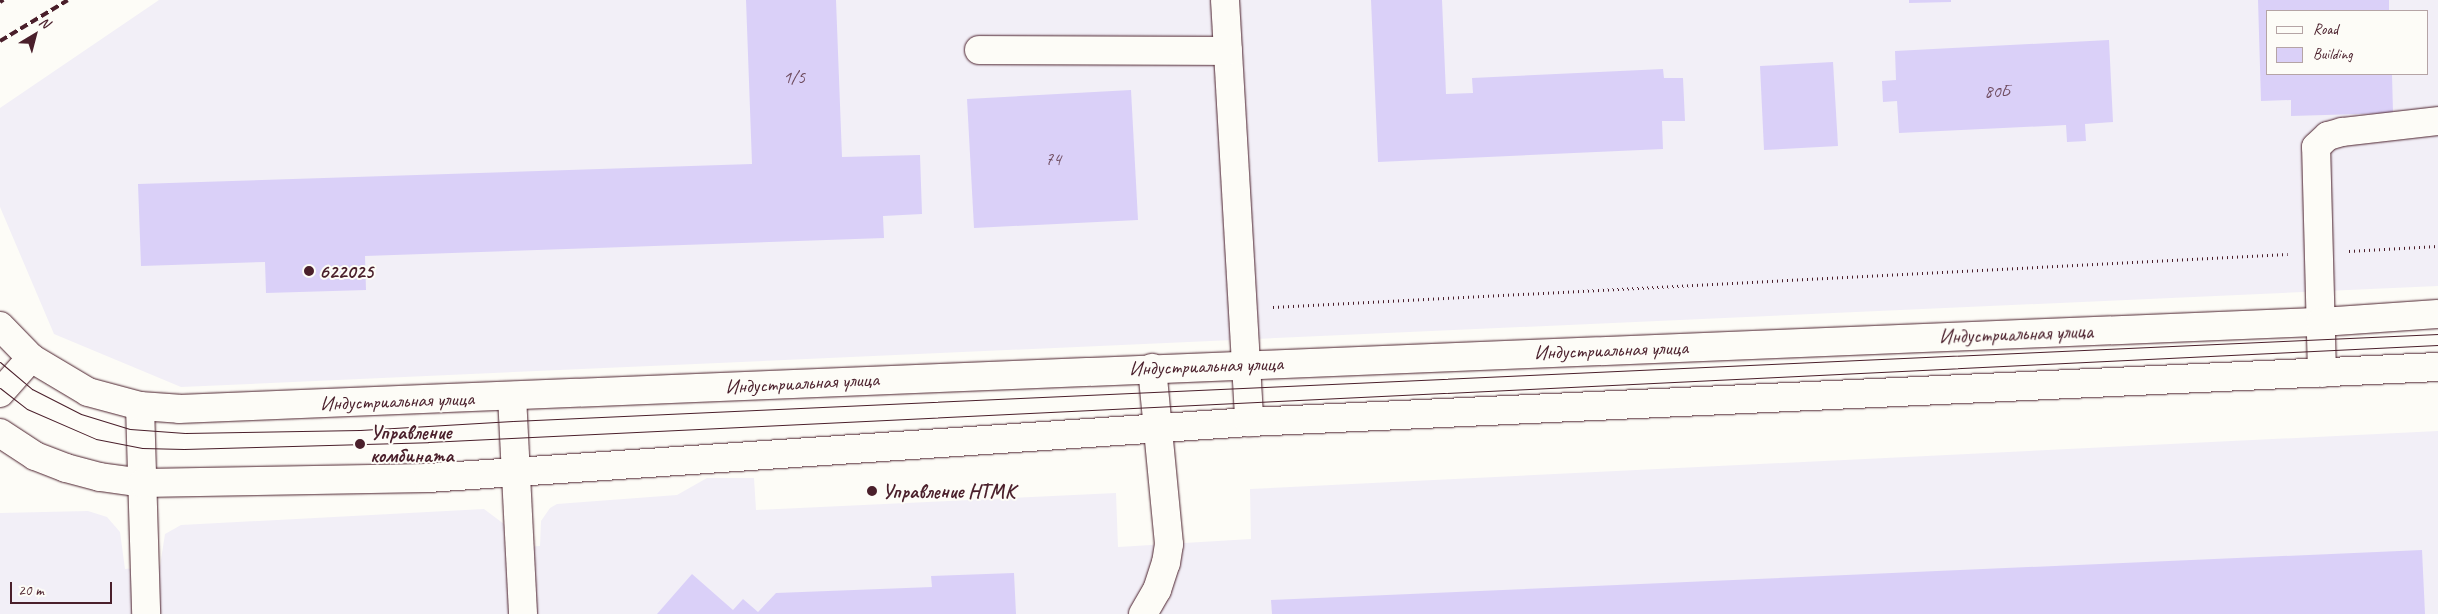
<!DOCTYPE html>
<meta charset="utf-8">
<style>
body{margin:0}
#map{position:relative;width:2438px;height:614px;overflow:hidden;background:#fdfcf7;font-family:Caveat,sans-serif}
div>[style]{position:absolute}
.built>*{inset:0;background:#f2eff7}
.building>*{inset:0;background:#dad0f8}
.path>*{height:3px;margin-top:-1.5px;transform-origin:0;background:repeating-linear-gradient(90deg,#4a1f2b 0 1px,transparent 0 5px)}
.roads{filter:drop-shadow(0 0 1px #4a1f2b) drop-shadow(0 0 1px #4a1f2b)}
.minor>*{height:28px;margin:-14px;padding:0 14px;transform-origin:14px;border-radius:14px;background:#fdfcf7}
.major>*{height:28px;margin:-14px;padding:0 14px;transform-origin:14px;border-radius:14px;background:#fdfcf7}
.tram>*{height:1px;margin:-0.5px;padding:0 0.5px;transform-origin:0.5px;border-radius:0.5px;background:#4a1f2b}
.rail>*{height:4px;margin-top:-2px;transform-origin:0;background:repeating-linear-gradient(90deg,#4a1f2b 0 8px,transparent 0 12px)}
.dots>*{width:14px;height:14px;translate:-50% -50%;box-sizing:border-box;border:2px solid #fdfcf7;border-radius:50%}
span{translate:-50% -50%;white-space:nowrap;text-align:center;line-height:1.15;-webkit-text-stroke:4px #fdfcf7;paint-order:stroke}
.number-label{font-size:18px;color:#6e4b5e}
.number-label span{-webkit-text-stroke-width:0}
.poi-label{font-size:20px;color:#4a1f2b;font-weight:700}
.left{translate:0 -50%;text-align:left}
.street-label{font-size:20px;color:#4a1f2b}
.legend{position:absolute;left:2266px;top:10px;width:162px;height:65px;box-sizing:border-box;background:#fdfcf7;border:1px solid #b5a4a5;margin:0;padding:6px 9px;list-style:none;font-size:15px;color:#4a1f2b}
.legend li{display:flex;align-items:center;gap:10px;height:25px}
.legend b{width:25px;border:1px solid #b5a4a5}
.north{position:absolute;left:10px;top:10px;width:50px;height:50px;-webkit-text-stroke:4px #fdfcf7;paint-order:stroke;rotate:37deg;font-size:14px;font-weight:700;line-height:20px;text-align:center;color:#4a1f2b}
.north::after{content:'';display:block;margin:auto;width:18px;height:22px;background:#4a1f2b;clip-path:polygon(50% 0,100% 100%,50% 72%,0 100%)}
.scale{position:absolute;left:10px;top:582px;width:102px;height:22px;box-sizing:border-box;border:2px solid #4a1f2b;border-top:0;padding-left:6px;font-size:15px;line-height:18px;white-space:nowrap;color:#4a1f2b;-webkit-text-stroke:4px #fdfcf7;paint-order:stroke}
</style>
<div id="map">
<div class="built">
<div style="clip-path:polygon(evenodd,159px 0,2438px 0,2438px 286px,181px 387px,54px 334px,0 207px,0 108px,159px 0,2267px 11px,2427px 11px,2427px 74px,2267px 74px,2267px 11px)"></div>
<div style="clip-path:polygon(2438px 431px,2438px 614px,0 614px,0 513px,88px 511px,107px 517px,120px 532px,125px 569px,160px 566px,165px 534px,181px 525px,484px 509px,504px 524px,505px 548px,540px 546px,541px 521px,550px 508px,557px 504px,677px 495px,707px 478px,754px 478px,756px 510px,1116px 493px,1118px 547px,1251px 539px,1250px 489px)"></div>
</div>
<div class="building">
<div style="clip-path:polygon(746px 0,836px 0,842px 157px,920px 155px,922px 214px,883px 216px,884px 238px,365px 256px,366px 290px,266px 293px,265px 262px,141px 266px,138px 184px,752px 164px)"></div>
<div style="clip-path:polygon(1371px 0,1442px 0,1446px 94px,1473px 93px,1472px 78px,1663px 69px,1664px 78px,1683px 78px,1685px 121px,1662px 121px,1663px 149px,1378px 162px)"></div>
<div style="clip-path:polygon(1909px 0,1951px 0,1951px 2px,1909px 3px)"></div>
<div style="clip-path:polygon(2258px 0,2389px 0,2389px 11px,2267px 11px,2267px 74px,2392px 74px,2393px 113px,2291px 116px,2291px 100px,2261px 101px)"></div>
<div style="clip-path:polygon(2109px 40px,2113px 122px,2085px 124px,2086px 141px,2067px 142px,2066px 125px,1899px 133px,1897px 101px,1883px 102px,1882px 81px,1896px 80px,1895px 51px)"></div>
<div style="clip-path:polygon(1833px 62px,1838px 146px,1764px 150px,1760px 66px)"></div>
<div style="clip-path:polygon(1131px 90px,1138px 220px,974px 228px,967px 99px)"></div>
<div style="clip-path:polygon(2422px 550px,2425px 614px,1272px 614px,1271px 600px)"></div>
<div style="clip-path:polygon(1014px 573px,1016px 614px,657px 614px,692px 574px,733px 610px,743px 599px,758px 612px,776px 593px,932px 587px,931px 576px)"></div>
</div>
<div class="path">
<div style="left:2349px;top:251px;width:89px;rotate:-3.2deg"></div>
<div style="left:1273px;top:307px;width:1016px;rotate:-2.99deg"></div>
</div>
<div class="roads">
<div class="minor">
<div style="left:1225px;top:0;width:423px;rotate:86.7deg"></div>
<div style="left:979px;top:50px;width:249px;rotate:0.2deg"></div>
<div style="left:2322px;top:373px;width:226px;rotate:-91.5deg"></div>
<div style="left:2316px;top:147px;width:16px;rotate:-43deg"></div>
<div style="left:2328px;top:136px;width:15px;rotate:-16deg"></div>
<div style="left:2342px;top:132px;width:97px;rotate:-6.5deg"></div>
<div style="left:0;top:393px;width:47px;rotate:-48.5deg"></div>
<div style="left:512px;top:396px;width:218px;rotate:87.1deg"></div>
<div style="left:140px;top:406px;width:208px;rotate:88.3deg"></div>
<div style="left:1143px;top:614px;width:28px;rotate:-60deg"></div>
<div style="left:1157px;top:590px;width:28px;rotate:-72deg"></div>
<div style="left:1166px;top:563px;width:19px;rotate:-81deg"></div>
<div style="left:1169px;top:544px;width:177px;rotate:-95.5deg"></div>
</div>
<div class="major">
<div style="left:0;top:326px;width:45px;rotate:45.9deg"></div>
<div style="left:31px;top:358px;width:66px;rotate:30.8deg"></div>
<div style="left:88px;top:392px;width:54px;rotate:15.1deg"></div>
<div style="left:140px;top:406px;width:39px;rotate:4deg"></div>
<div style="left:179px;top:409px;width:2144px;rotate:-2.33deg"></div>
<div style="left:2321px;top:322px;width:117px;rotate:-3.9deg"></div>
<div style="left:0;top:433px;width:42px;rotate:33.3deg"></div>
<div style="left:35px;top:456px;width:33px;rotate:21deg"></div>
<div style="left:66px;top:468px;width:35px;rotate:15deg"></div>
<div style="left:100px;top:477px;width:43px;rotate:7.9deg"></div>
<div style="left:143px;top:483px;width:285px;rotate:-1deg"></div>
<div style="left:428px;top:478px;width:823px;rotate:-3.9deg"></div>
<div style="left:1249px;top:422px;width:1190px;rotate:-2.65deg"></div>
</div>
</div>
<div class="tram">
<div style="left:0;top:362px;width:42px;rotate:40.2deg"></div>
<div style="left:32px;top:389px;width:55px;rotate:27deg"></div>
<div style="left:81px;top:414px;width:51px;rotate:17deg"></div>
<div style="left:130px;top:429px;width:55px;rotate:4.2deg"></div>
<div style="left:185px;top:433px;width:175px;rotate:-1deg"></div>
<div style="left:360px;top:430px;width:153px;rotate:-3.4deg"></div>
<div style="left:513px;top:421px;width:1927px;rotate:-2.59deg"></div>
<div style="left:0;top:388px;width:34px;rotate:38deg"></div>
<div style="left:27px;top:409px;width:75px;rotate:23.5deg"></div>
<div style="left:96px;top:439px;width:47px;rotate:11.1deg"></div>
<div style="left:142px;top:448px;width:42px;rotate:1.4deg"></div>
<div style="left:184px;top:449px;width:244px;rotate:-1.6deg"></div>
<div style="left:428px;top:442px;width:2012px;rotate:-2.76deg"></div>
</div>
<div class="rail">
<div style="left:0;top:2px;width:4px;rotate:-34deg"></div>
<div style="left:0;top:41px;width:79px;rotate:-31.1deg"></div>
</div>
<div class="dots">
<div style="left:309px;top:271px;background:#4a1f2b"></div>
<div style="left:360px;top:444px;background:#4a1f2b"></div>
<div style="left:872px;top:491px;background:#4a1f2b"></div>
</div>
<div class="number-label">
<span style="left:794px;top:77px">1/5</span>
<span style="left:1997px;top:91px">80Б</span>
<span style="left:1053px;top:159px">74</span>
</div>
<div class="poi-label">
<span class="left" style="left:319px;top:271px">622025</span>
<span class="left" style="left:370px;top:444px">Управление<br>комбината</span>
<span class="left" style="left:882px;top:491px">Управление НТМК</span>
</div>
<div class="street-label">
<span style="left:2016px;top:334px;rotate:-2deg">Индустриальная улица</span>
<span style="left:1611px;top:350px;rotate:-2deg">Индустриальная улица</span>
<span style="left:1206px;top:366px;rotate:-2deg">Индустриальная улица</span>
<span style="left:802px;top:383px;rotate:-3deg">Индустриальная улица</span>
<span style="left:397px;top:401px;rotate:-2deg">Индустриальная улица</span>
</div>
<ul class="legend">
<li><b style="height:6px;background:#fdfcf7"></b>Road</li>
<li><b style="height:14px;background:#dad0f8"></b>Building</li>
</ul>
<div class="north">N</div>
<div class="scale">20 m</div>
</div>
